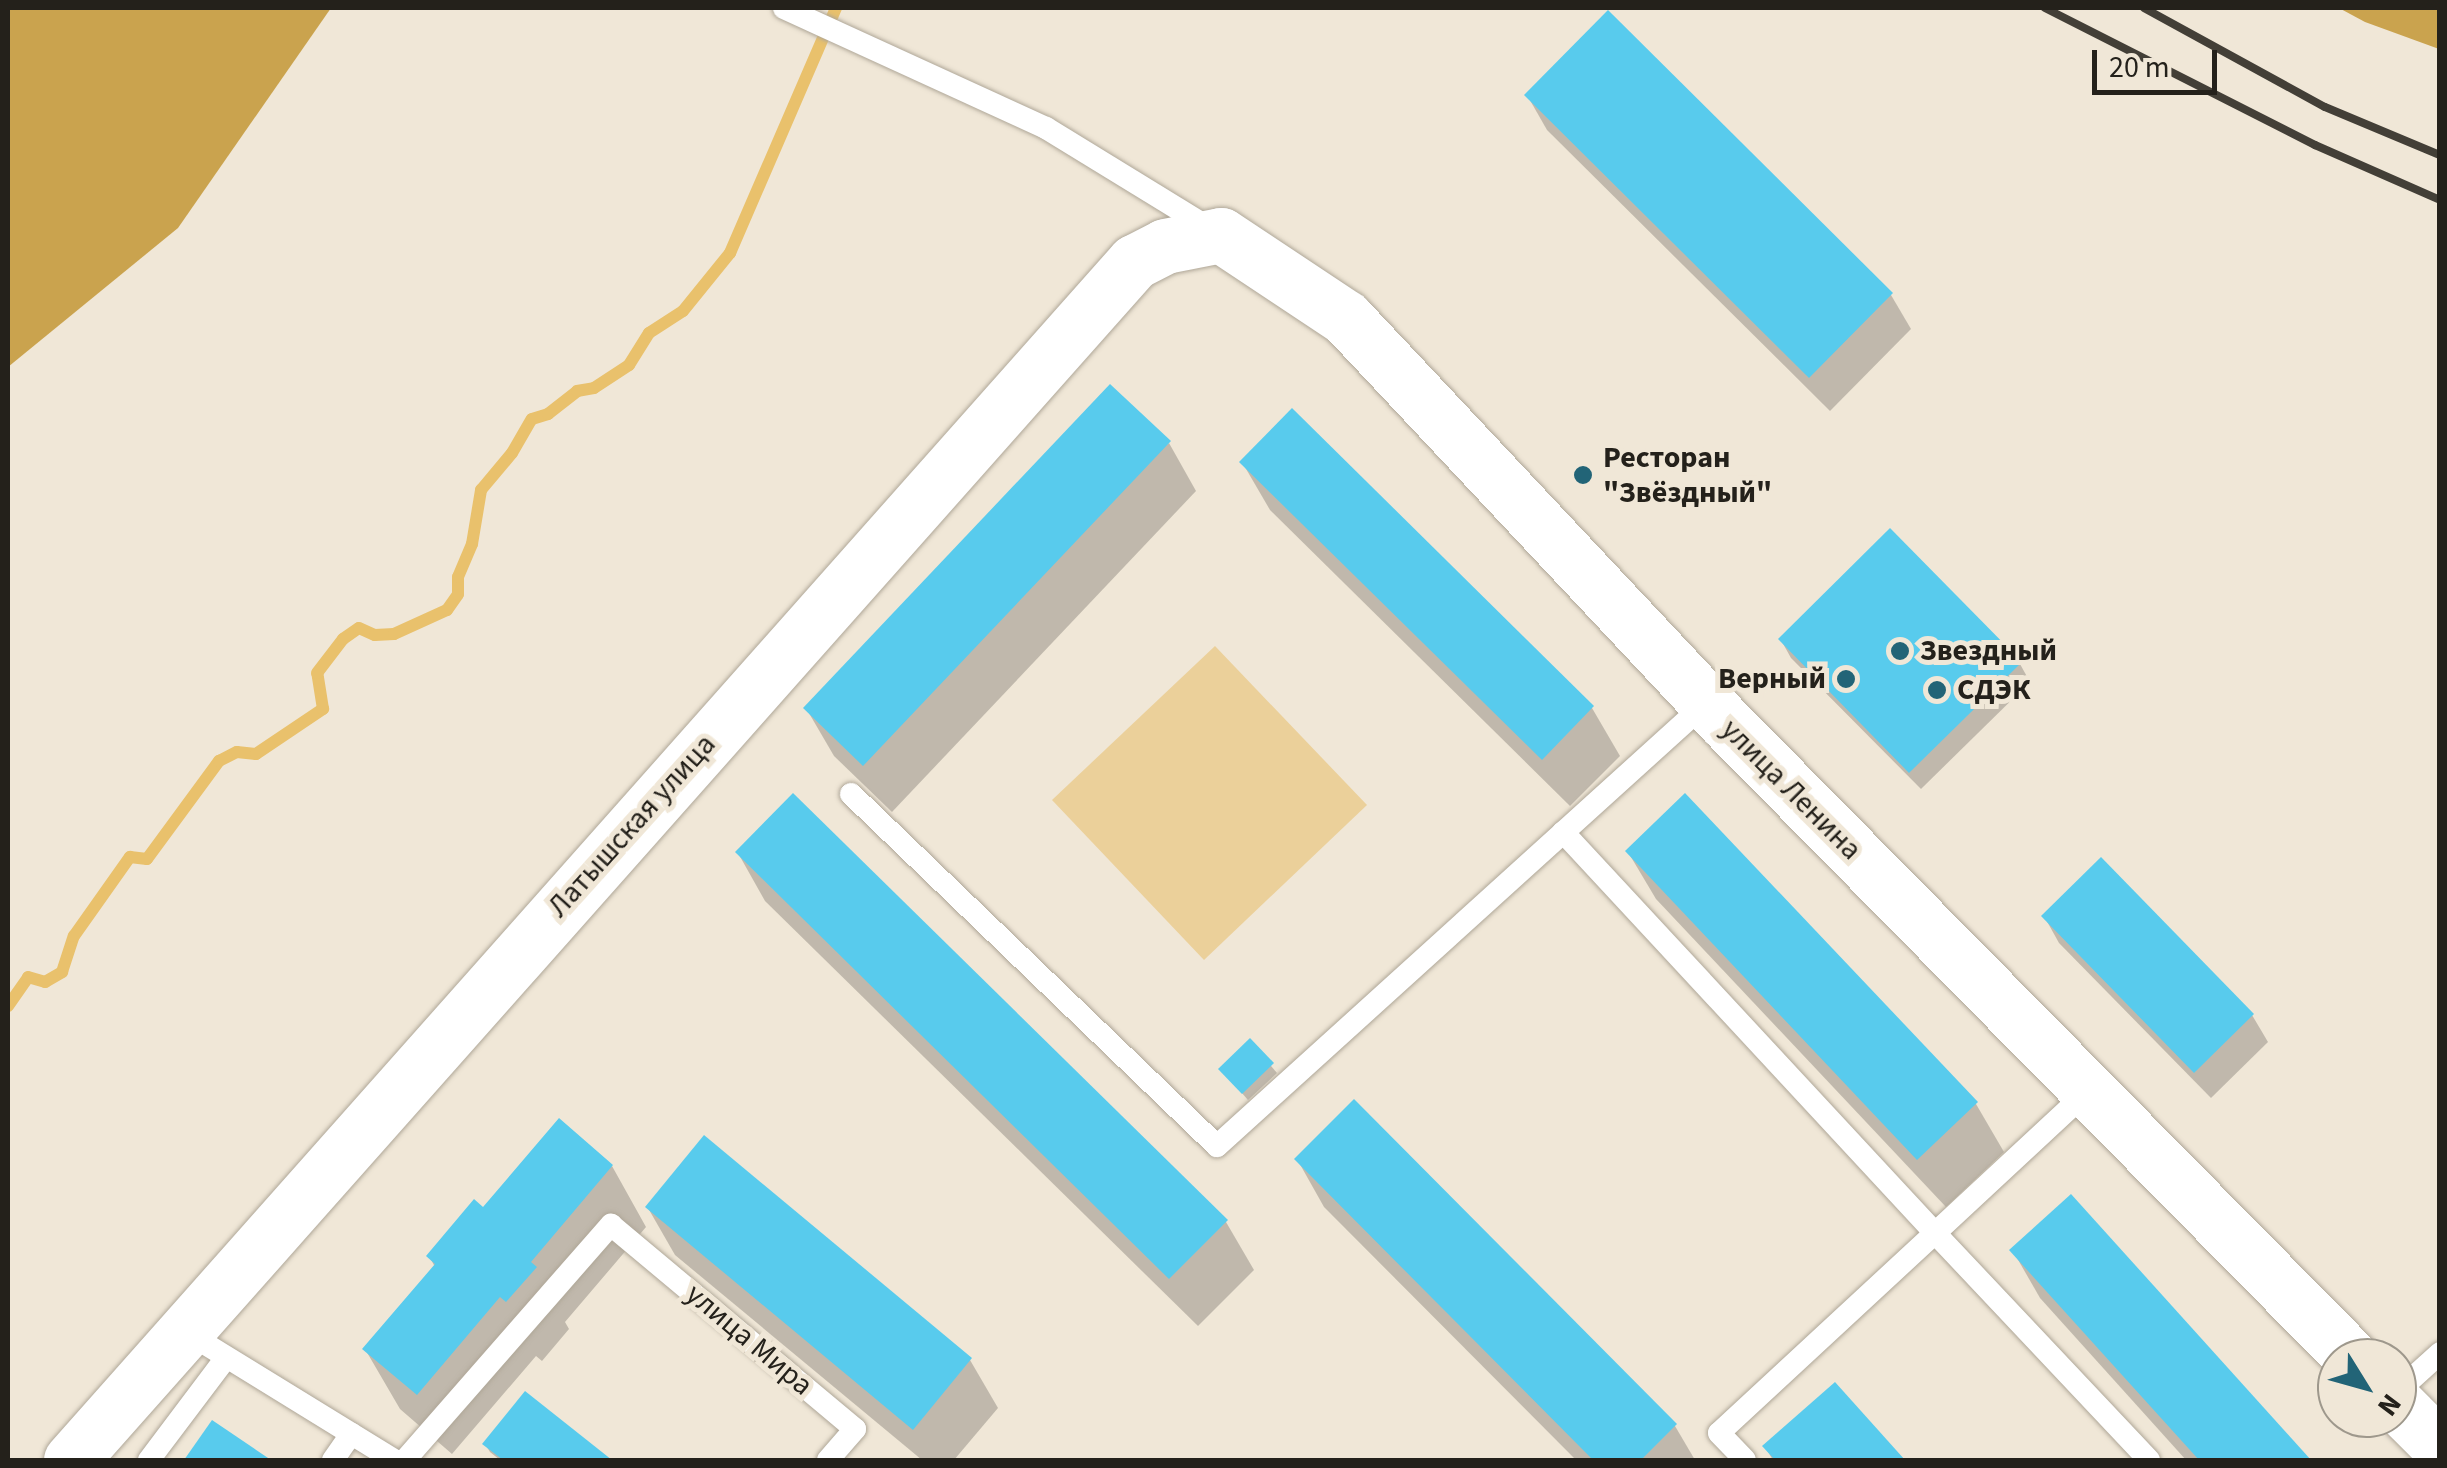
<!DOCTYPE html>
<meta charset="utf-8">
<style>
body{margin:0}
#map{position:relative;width:2447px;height:1468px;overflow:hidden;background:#f0e7d7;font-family:"Source Sans 3",sans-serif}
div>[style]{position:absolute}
.green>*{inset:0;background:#ebd09a}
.forest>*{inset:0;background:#caa34e}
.shadow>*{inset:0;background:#0003}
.stream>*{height:12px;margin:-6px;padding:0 6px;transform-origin:6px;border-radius:6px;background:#e9c16c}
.building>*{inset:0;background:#58cbed}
.roads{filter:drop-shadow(0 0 2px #afa798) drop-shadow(0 0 2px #afa798)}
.service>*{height:22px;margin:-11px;padding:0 11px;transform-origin:11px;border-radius:11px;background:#fff}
.tertiary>*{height:55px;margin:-27.5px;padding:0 27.5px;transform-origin:27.5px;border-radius:27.5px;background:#fff}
.rail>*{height:8px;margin:-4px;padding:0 4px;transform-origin:4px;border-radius:4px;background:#433f37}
.dots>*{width:28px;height:28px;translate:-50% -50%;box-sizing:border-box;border:5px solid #f0e7d7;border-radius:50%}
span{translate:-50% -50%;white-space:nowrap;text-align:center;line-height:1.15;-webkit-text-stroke:10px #f0e7d7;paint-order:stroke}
.poi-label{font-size:30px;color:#24211b;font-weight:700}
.left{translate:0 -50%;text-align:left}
.right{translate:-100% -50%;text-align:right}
.street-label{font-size:30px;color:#24211b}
.frame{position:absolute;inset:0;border:10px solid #24211b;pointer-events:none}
.north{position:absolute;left:2317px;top:1338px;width:100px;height:100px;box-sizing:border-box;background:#f0e7d7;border:2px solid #9e988c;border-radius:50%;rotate:127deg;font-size:28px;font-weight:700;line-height:40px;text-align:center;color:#24211b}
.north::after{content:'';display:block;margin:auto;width:35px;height:45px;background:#226477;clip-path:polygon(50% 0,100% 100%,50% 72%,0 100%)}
.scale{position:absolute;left:2092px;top:50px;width:125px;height:45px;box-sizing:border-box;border:5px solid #24211b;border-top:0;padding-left:12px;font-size:30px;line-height:35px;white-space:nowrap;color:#24211b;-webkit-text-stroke:8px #f0e7d7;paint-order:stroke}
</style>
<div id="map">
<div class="green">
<div style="clip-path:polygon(1215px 646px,1367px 805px,1204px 960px,1052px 800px)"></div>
</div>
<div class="forest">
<div style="clip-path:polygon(8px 8px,331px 8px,178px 228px,8px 367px)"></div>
<div style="clip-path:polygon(2339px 8px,2439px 8px,2439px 49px,2365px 22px)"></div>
</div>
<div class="shadow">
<div style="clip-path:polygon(1527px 95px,1891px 295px,1911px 329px,1830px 411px,1547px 130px)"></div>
<div style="clip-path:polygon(1169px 443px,1196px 491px,892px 812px,834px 756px,806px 708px)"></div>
<div style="clip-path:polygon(1242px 462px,1592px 708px,1620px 756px,1570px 806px,1270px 510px)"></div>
<div style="clip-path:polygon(1781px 640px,2020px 664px,2030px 682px,1921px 789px,1791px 658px)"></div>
<div style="clip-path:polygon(1685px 796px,1976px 1104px,2004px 1152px,1946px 1207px,1656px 899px,1628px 852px)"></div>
<div style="clip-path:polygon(738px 853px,1226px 1222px,1254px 1270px,1198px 1326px,765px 901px)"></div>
<div style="clip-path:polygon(2044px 916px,2252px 1015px,2268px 1042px,2211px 1098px,2059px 943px)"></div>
<div style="clip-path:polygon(1250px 1041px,1277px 1073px,1248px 1100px,1221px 1069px)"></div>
<div style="clip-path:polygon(1297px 1159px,1675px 1426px,1695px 1460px,1576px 1460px,1324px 1207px)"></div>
<div style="clip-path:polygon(612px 1166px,646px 1227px,565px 1322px,569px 1329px,542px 1361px,536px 1356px,452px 1454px,400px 1409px,365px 1349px,435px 1267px,429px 1256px,484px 1210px)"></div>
<div style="clip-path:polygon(2071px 1198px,2308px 1460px,2186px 1460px,2040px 1298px,2013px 1251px)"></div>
<div style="clip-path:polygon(648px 1208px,970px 1360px,998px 1408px,954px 1460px,922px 1460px,675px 1255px)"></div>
<div style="clip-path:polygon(1834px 1385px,1902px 1460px,1773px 1460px,1765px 1447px)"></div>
<div style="clip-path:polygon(525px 1394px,608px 1460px,500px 1460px,490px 1452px,485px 1444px)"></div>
</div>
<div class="stream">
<div style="left:8px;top:1006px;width:35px;rotate:-55deg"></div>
<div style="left:28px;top:977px;width:18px;rotate:16deg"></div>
<div style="left:45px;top:982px;width:20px;rotate:-30deg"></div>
<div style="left:62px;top:972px;width:38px;rotate:-72deg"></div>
<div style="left:74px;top:936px;width:97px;rotate:-54.7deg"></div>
<div style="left:130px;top:857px;width:17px;rotate:7deg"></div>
<div style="left:147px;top:859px;width:122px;rotate:-53.7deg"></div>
<div style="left:219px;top:761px;width:20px;rotate:-27deg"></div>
<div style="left:237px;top:752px;width:19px;rotate:6deg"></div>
<div style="left:256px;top:754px;width:81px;rotate:-33.9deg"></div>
<div style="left:323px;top:709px;width:36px;rotate:-99deg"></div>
<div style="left:317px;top:673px;width:43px;rotate:-52.6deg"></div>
<div style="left:343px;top:639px;width:19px;rotate:-35deg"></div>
<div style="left:359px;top:628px;width:17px;rotate:24deg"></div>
<div style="left:375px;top:635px;width:19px;rotate:-3deg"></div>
<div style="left:394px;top:634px;width:58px;rotate:-24.4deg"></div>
<div style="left:447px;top:610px;width:19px;rotate:-55deg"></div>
<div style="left:458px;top:594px;width:17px;rotate:-90deg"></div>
<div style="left:458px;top:577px;width:36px;rotate:-67deg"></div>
<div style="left:472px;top:544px;width:55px;rotate:-80.5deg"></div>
<div style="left:481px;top:490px;width:48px;rotate:-50deg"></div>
<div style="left:512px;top:453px;width:39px;rotate:-60deg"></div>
<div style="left:532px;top:419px;width:17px;rotate:-17deg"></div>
<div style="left:548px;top:414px;width:37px;rotate:-38deg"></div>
<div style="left:577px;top:391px;width:17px;rotate:-10deg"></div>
<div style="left:594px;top:388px;width:42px;rotate:-33.3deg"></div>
<div style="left:629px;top:365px;width:38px;rotate:-58deg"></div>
<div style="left:649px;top:333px;width:40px;rotate:-32.9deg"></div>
<div style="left:683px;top:311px;width:75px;rotate:-51deg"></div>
<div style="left:730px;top:253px;width:267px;rotate:-66.6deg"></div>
</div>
<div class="building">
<div style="clip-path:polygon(1608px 10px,1893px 293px,1809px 378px,1524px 95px)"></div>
<div style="clip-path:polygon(1110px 384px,1171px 441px,863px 766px,803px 708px)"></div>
<div style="clip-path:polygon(1292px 408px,1594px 706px,1542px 760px,1239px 462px)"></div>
<div style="clip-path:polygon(1890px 528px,2022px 662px,1909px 773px,1778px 639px)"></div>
<div style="clip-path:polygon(793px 793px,1228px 1220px,1169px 1279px,735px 852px)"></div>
<div style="clip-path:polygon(1685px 793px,1978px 1102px,1917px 1160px,1625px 851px)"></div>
<div style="clip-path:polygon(2101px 857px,2254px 1014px,2194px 1073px,2041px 916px)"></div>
<div style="clip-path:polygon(1250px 1038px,1274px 1063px,1242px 1094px,1218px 1069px)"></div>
<div style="clip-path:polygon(1354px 1099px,1677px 1424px,1641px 1460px,1593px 1460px,1294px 1159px)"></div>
<div style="clip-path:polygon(559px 1118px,613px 1165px,531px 1262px,537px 1267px,506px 1302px,500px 1297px,417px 1395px,362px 1349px,435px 1264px,426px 1256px,474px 1199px,483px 1207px)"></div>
<div style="clip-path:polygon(704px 1135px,972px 1358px,913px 1430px,645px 1207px)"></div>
<div style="clip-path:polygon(2071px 1194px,2311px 1460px,2199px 1460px,2009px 1250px)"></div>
<div style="clip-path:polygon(1835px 1382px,1905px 1460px,1775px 1460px,1762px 1446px)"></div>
<div style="clip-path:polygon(525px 1391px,612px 1460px,503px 1460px,482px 1444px)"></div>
<div style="clip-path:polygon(212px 1420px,271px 1460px,184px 1460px)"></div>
</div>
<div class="roads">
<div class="service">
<div style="left:784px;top:8px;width:288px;rotate:24.6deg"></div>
<div style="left:1046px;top:128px;width:193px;rotate:31.5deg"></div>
<div style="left:851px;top:794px;width:508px;rotate:43.88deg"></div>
<div style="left:1217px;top:1146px;width:660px;rotate:-42.17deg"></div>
<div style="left:1563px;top:832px;width:547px;rotate:47.15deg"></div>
<div style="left:1935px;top:1233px;width:294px;rotate:137.2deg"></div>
<div style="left:1719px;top:1433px;width:37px;rotate:46deg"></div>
<div style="left:2088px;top:1091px;width:209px;rotate:137.1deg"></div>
<div style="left:1935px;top:1233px;width:312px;rotate:46.7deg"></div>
<div style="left:186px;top:1332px;width:244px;rotate:31.6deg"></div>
<div style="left:2397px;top:1392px;width:58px;rotate:-42.2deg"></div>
<div style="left:149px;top:1460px;width:126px;rotate:-53deg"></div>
<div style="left:333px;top:1460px;width:32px;rotate:-55deg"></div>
<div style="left:405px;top:1460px;width:313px;rotate:-48.8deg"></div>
<div style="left:611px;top:1225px;width:318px;rotate:39.9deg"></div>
<div style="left:855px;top:1429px;width:41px;rotate:131.1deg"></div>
</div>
<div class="tertiary">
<div style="left:2397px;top:1404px;width:61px;rotate:45deg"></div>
<div style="left:71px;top:1460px;width:1602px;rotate:-48.42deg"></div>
<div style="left:1134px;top:262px;width:35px;rotate:-27deg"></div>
<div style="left:1165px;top:246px;width:57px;rotate:-11.1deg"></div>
<div style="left:1221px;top:235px;width:150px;rotate:33.6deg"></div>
<div style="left:1346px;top:318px;width:551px;rotate:46.84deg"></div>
<div style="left:1723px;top:720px;width:896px;rotate:45.41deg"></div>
</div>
</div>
<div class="rail">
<div style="left:2045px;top:8px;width:303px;rotate:26.9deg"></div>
<div style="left:2315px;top:145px;width:137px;rotate:23.7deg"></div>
<div style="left:2144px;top:8px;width:206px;rotate:28.7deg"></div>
<div style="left:2325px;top:107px;width:125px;rotate:22.7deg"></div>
</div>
<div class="dots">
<div style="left:1583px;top:475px;background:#226477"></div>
<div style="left:1900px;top:651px;background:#226477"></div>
<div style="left:1846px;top:679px;background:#226477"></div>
<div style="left:1937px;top:690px;background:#226477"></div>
</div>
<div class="poi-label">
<span class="left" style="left:1603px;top:475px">Ресторан<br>"Звёздный"</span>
<span class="left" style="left:1920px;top:651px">Звездный</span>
<span class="right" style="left:1826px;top:679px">Верный</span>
<span class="left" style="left:1957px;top:690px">СДЭК</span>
</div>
<div class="street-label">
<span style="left:1791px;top:790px;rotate:45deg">улица Ленина</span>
<span style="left:632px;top:826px;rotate:-48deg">Латышская улица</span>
<span style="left:749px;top:1340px;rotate:40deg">улица Мира</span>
</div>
<div class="frame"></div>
<div class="north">N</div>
<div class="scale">20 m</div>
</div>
